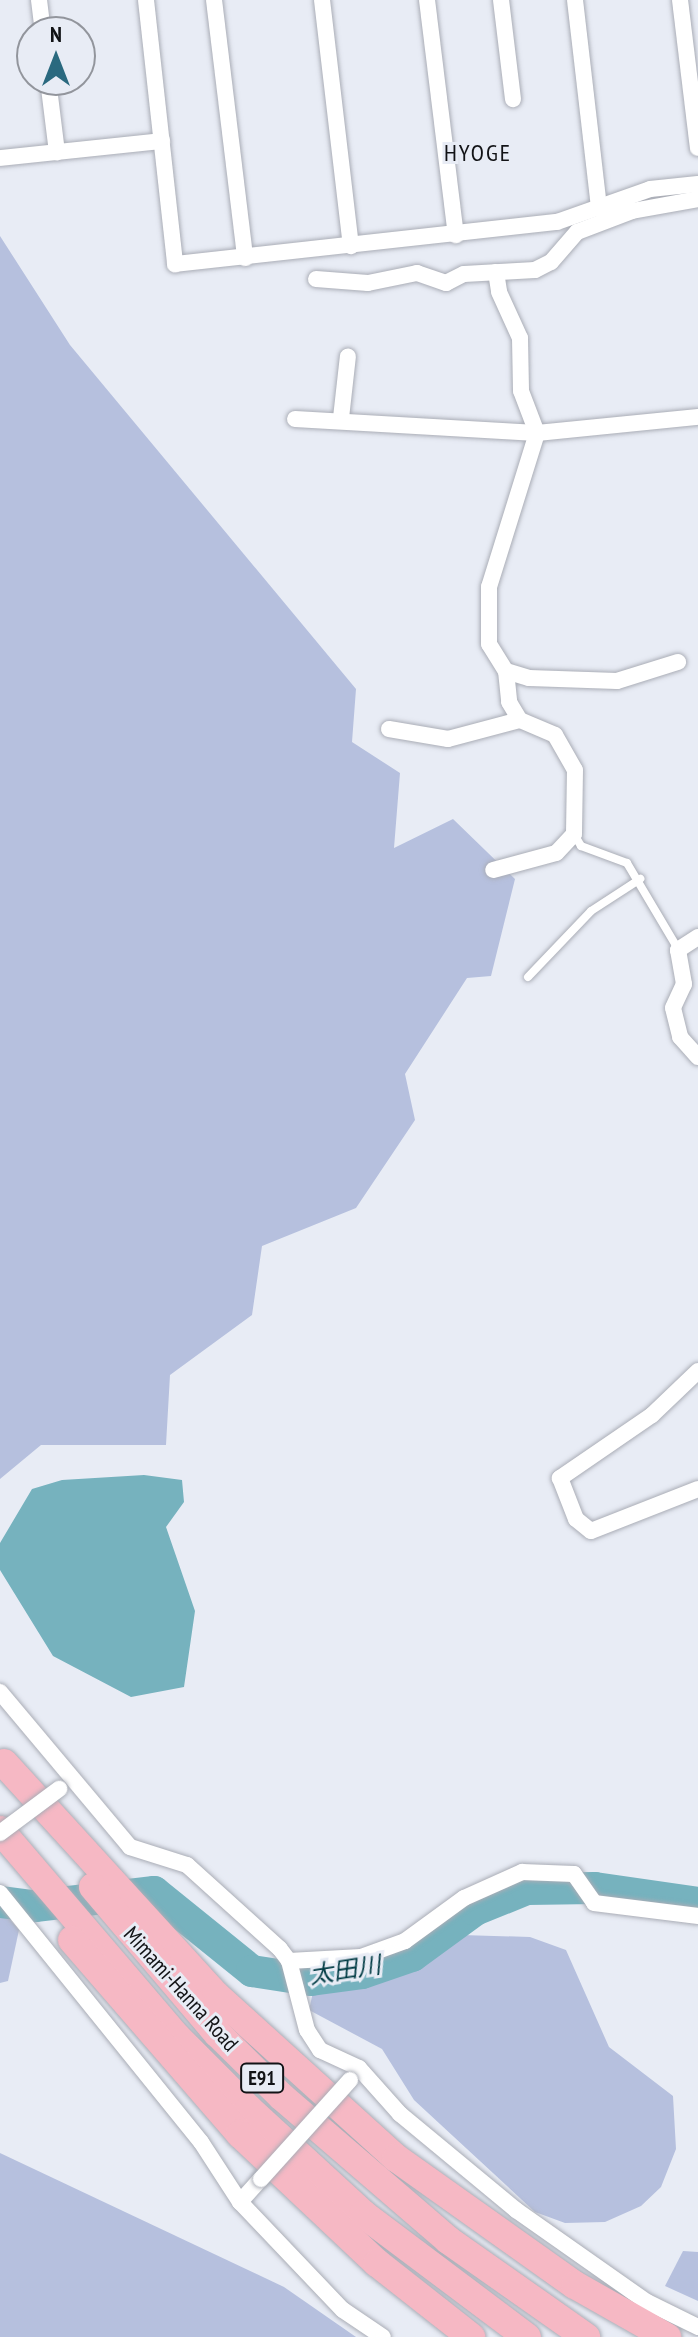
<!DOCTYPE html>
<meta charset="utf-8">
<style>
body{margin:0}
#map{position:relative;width:698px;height:2337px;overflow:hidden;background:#e8ecf5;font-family:"PT Sans Narrow","Noto Sans JP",sans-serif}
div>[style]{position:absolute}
.green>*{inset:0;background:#b6c0de}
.water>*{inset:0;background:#76b2be}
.river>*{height:32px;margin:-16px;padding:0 16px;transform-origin:16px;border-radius:16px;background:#76b2be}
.roads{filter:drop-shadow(0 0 2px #aaadb6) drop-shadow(0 0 2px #aaadb6)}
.lane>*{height:8px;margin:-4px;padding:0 4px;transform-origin:4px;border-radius:4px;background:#fff}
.street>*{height:16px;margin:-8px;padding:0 8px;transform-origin:8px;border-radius:8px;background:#fff}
.highway>*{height:28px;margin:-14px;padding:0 14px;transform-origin:14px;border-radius:14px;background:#f6b8c4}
.bridges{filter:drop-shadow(0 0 2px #aaadb6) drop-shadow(0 0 2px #aaadb6)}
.street-bridge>*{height:16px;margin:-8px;padding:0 8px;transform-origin:8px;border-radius:8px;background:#fff}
span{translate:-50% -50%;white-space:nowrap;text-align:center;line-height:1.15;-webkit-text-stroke:6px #e8ecf5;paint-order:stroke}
.shield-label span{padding:2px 6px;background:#e8ecf5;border:2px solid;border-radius:6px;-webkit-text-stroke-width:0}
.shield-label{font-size:20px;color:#121316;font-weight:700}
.street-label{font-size:22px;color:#121316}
.neighbourhood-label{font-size:24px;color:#121316;letter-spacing:2px}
.water-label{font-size:24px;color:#003b44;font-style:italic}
.north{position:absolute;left:16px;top:16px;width:80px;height:80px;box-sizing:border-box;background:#e8ecf5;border:2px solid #92959c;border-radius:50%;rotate:0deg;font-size:22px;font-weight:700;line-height:32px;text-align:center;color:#121316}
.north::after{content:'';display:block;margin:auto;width:28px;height:36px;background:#2a697f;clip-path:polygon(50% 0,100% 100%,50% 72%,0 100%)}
</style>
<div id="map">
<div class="green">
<div style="clip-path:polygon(0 236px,70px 345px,356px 689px,352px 742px,400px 773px,394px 848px,453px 819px,515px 879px,491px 976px,467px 978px,405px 1074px,415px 1120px,356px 1208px,262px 1246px,252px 1315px,170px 1375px,166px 1445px,41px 1445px,0 1479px)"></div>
<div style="clip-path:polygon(0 1908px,19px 1930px,8px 1981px,0 1983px)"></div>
<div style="clip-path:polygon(462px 1935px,530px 1937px,566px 1950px,609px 2047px,673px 2096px,676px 2149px,661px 2187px,641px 2206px,605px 2222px,565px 2223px,535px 2212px,414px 2100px,382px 2049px,309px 2010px,313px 1992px,352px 1988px)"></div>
<div style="clip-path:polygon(0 2153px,284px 2287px,356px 2337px,0 2337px)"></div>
<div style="clip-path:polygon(683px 2251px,698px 2252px,698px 2301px,665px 2286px)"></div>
</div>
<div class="water">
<div style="clip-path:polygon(144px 1475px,182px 1480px,184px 1502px,166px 1527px,195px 1611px,184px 1687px,131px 1697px,53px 1656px,0 1570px,0 1543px,32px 1489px,62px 1480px)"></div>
</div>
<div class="river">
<div style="left:0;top:1902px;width:35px;rotate:7deg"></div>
<div style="left:35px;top:1906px;width:120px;rotate:-6.7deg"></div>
<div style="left:154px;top:1892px;width:126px;rotate:38.9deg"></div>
<div style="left:252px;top:1971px;width:60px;rotate:8.7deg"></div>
<div style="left:311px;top:1980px;width:51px;rotate:-7.8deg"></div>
<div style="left:362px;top:1973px;width:53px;rotate:-18.8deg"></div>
<div style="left:412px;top:1956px;width:78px;rotate:-36.1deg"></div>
<div style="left:475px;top:1910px;width:56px;rotate:-22deg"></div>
<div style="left:527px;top:1889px;width:68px;rotate:-0.8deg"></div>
<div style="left:595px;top:1888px;width:104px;rotate:8.3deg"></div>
</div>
<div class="roads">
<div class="lane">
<div style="left:574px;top:834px;width:14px;rotate:60deg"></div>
<div style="left:581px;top:846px;width:49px;rotate:20.3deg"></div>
<div style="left:627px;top:863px;width:100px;rotate:59.3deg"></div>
<div style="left:528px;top:977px;width:91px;rotate:-46.3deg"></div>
<div style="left:591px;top:911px;width:59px;rotate:-33.1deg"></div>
</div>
<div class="street">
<div style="left:39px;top:0;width:32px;rotate:83deg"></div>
<div style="left:146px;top:0;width:266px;rotate:83.7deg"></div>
<div style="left:175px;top:264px;width:384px;rotate:-6.3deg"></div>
<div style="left:557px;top:222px;width:99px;rotate:-19.5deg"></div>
<div style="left:650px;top:189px;width:48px;rotate:-5.9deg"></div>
<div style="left:214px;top:0;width:260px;rotate:83.1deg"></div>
<div style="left:322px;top:0;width:248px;rotate:83.3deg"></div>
<div style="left:427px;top:0;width:237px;rotate:83deg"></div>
<div style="left:501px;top:0;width:100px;rotate:83.1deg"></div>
<div style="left:575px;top:0;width:210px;rotate:83.4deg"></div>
<div style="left:680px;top:0;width:149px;rotate:83.1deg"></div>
<div style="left:48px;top:80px;width:73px;rotate:82.9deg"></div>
<div style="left:0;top:158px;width:163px;rotate:-6deg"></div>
<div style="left:496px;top:272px;width:20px;rotate:81deg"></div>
<div style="left:499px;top:292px;width:51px;rotate:65.5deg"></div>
<div style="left:520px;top:338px;width:53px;rotate:88.9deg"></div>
<div style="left:521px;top:391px;width:45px;rotate:69.1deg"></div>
<div style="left:537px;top:433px;width:161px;rotate:107.3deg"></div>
<div style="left:489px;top:587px;width:57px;rotate:90deg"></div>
<div style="left:489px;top:644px;width:32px;rotate:58deg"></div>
<div style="left:506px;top:671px;width:31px;rotate:84deg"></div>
<div style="left:509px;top:702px;width:21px;rotate:59deg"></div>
<div style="left:316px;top:279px;width:52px;rotate:4.4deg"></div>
<div style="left:368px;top:283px;width:50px;rotate:-11.5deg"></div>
<div style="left:417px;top:273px;width:31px;rotate:19deg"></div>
<div style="left:446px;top:283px;width:20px;rotate:-27deg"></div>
<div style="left:464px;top:274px;width:71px;rotate:-3.2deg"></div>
<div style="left:535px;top:270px;width:18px;rotate:-27deg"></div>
<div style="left:551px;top:262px;width:40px;rotate:-49deg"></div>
<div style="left:577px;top:232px;width:59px;rotate:-20.9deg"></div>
<div style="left:632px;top:211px;width:67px;rotate:-10.3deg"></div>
<div style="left:341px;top:418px;width:62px;rotate:-83.6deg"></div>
<div style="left:295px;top:419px;width:242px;rotate:3.3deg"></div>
<div style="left:537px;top:433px;width:162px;rotate:-5.7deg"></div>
<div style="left:506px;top:671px;width:24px;rotate:17deg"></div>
<div style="left:529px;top:678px;width:88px;rotate:2deg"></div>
<div style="left:617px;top:681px;width:64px;rotate:-17.3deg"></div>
<div style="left:389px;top:729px;width:60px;rotate:9.6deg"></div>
<div style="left:448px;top:739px;width:74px;rotate:-14.8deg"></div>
<div style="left:520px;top:720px;width:38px;rotate:23deg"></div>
<div style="left:555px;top:735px;width:40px;rotate:60.3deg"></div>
<div style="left:575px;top:770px;width:64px;rotate:90.9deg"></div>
<div style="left:574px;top:834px;width:26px;rotate:133deg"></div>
<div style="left:556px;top:853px;width:65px;rotate:164.9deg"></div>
<div style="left:698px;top:937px;width:24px;rotate:147deg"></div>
<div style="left:678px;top:950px;width:35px;rotate:80deg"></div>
<div style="left:684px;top:984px;width:26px;rotate:115deg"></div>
<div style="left:673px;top:1008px;width:30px;rotate:76deg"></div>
<div style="left:680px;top:1037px;width:27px;rotate:48deg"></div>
<div style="left:698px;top:1371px;width:64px;rotate:136.3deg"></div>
<div style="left:652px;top:1415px;width:112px;rotate:145.6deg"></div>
<div style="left:560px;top:1478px;width:44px;rotate:68.7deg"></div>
<div style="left:576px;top:1519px;width:19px;rotate:39deg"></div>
<div style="left:591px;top:1531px;width:115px;rotate:-21.4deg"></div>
<div style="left:0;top:1692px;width:202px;rotate:50deg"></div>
<div style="left:130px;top:1847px;width:60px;rotate:17.5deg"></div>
<div style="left:187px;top:1865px;width:125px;rotate:42.1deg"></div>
<div style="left:280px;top:1949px;width:15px;rotate:53deg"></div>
<div style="left:289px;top:1961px;width:71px;rotate:75.4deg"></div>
<div style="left:307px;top:2030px;width:24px;rotate:57deg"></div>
<div style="left:320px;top:2050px;width:43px;rotate:24.8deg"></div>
<div style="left:359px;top:2068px;width:62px;rotate:48.3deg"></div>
<div style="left:400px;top:2114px;width:151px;rotate:39.6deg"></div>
<div style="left:516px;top:2210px;width:160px;rotate:35.1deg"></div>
<div style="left:647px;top:2302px;width:57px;rotate:26.1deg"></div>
<div style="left:0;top:1893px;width:320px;rotate:51.1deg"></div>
<div style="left:201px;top:2142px;width:72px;rotate:57deg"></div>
<div style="left:240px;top:2202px;width:149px;rotate:46.4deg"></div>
<div style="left:343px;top:2310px;width:48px;rotate:34deg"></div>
<div style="left:289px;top:1961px;width:72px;rotate:-3.2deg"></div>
<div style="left:361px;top:1957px;width:47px;rotate:-20deg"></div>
<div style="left:405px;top:1941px;width:73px;rotate:-36.1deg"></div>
<div style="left:464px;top:1898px;width:64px;rotate:-24.1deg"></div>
<div style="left:522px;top:1872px;width:52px;rotate:2.2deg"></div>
<div style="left:574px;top:1874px;width:35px;rotate:55deg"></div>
<div style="left:594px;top:1903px;width:105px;rotate:7.1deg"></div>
<div style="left:240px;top:2202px;width:31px;rotate:-48deg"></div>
</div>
<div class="highway">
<div style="left:4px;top:1763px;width:314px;rotate:47.6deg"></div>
<div style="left:216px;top:1995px;width:243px;rotate:42.2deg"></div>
<div style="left:396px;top:2158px;width:219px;rotate:35.4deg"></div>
<div style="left:575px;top:2285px;width:106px;rotate:29.5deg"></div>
<div style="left:0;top:1830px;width:271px;rotate:49.5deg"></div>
<div style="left:176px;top:2036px;width:103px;rotate:45deg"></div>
<div style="left:249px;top:2109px;width:155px;rotate:42.6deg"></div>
<div style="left:363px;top:2214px;width:205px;rotate:36.9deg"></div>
<div style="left:93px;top:1887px;width:192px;rotate:49.7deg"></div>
<div style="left:217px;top:2033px;width:91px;rotate:44.6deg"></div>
<div style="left:282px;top:2097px;width:219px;rotate:40.7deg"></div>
<div style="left:448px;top:2240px;width:169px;rotate:35.1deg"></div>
<div style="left:72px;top:1940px;width:257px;rotate:49.1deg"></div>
<div style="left:240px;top:2134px;width:188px;rotate:43.3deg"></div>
<div style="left:377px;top:2263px;width:120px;rotate:38.2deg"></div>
</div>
</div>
<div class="bridges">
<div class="street-bridge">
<div style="left:0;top:1833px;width:74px;rotate:-36.7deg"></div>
<div style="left:261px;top:2179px;width:133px;rotate:-48deg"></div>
</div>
</div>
<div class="shield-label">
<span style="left:262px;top:2078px">E91</span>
</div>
<div class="street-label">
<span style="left:181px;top:1989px;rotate:48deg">Mimami-Hanna Road</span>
</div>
<div class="neighbourhood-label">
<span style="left:478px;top:153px">HYOGE</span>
</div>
<div class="water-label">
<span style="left:345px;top:1970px;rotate:-9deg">太田川</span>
</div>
<div class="north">N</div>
</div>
